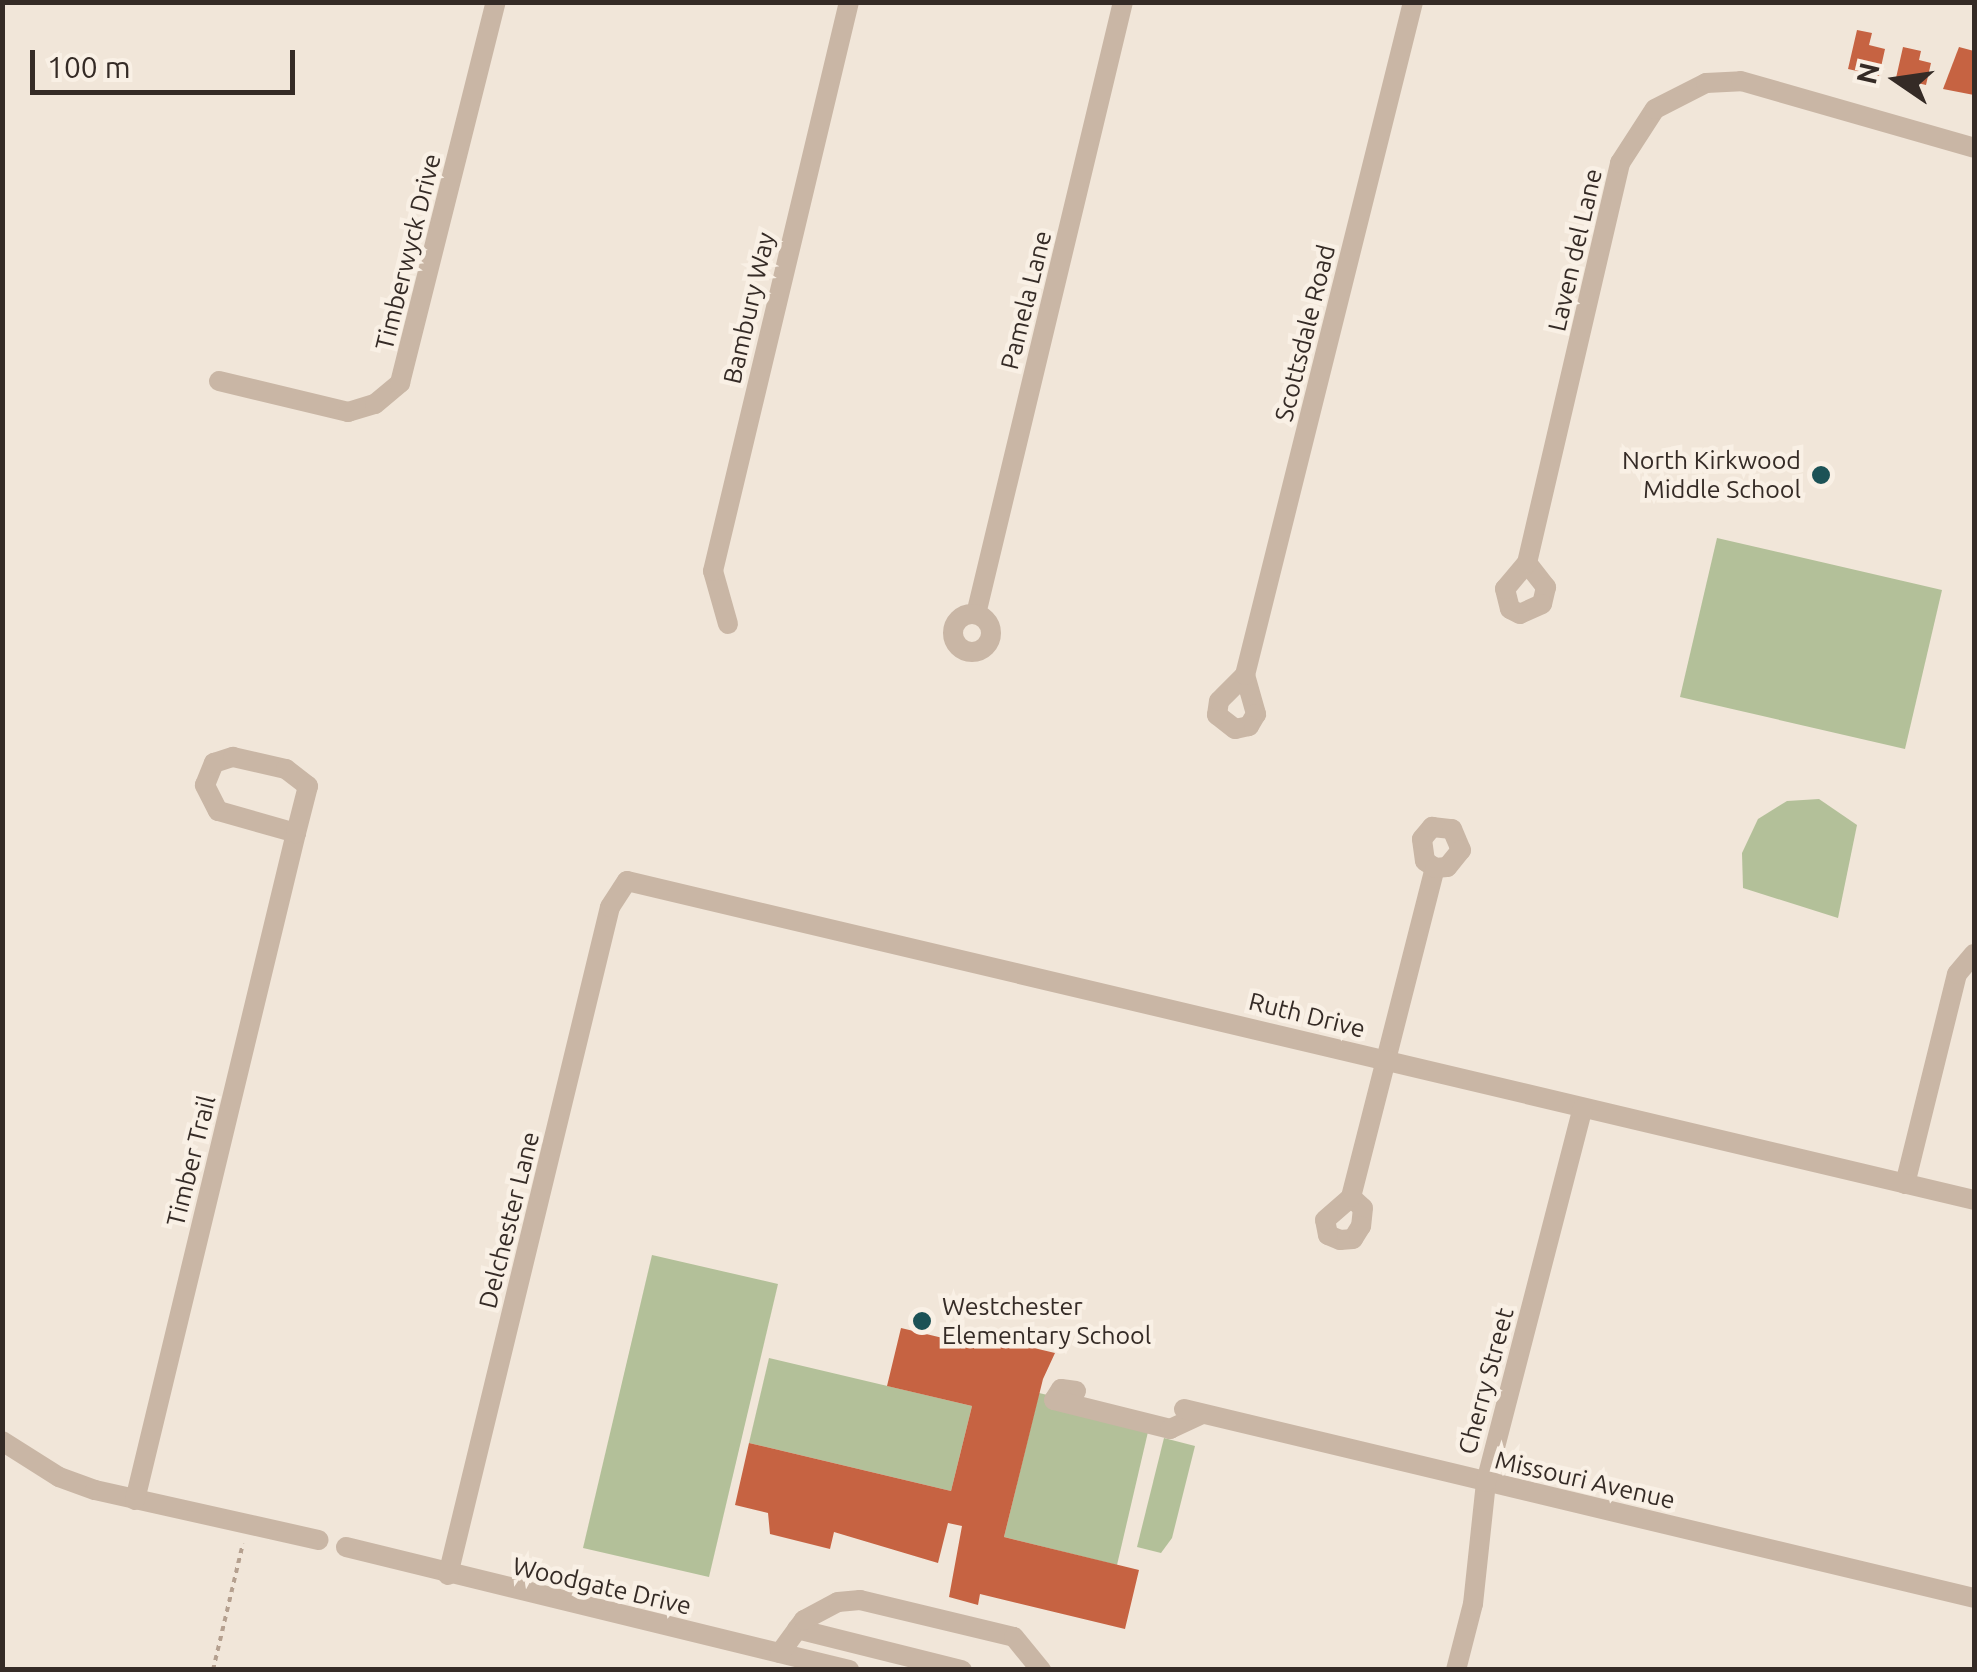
<!DOCTYPE html>
<style>
body{margin:0}
#map{position:relative;width:1977px;height:1672px;overflow:hidden;background:#f1e6d9;font-family:Ubuntu,sans-serif}
div>[style]{position:absolute}
.green>*{inset:0;background:#b3c099}
.building>*{inset:0;background:#c66342}
.path>*{height:4px;margin-top:-2px;transform-origin:0;background:repeating-linear-gradient(90deg,#b5a08f 0 5px,transparent 0 10px)}
.minor>*{height:20px;margin:-10px;padding:0 10px;transform-origin:10px;border-radius:10px;background:#c9b6a5}
.minor>.ring{margin:-10px;padding:0;box-sizing:content-box;background:none;border:20px solid #c9b6a5;border-radius:50%}
.dots>*{width:28px;height:28px;translate:-50% -50%;box-sizing:border-box;border:5px solid #f9f0e5;border-radius:50%}
span{translate:-50% -50%;white-space:nowrap;text-align:center;line-height:1.15;-webkit-text-stroke:9px #f9f0e5;paint-order:stroke}
.street-label{font-size:25px;color:#352b26}
.poi-label{font-size:25px;color:#352b26}
.right{translate:-100% -50%;text-align:right}
.left{translate:0 -50%;text-align:left}
.frame{position:absolute;inset:0;border:5px solid #352b26;pointer-events:none}
.north{position:absolute;left:1847px;top:30px;width:100px;height:100px;-webkit-text-stroke:8px #f9f0e5;paint-order:stroke;rotate:283deg;font-size:28px;font-weight:700;line-height:40px;text-align:center;color:#352b26}
.north::after{content:'';display:block;margin:auto;width:35px;height:45px;background:#352b26;clip-path:polygon(50% 0,100% 100%,50% 72%,0 100%)}
.scale{position:absolute;left:30px;top:50px;width:265px;height:45px;box-sizing:border-box;border:5px solid #352b26;border-top:0;padding-left:12px;font-size:30px;line-height:35px;white-space:nowrap;color:#352b26;-webkit-text-stroke:8px #f9f0e5;paint-order:stroke}
</style>
<div id="map">
<div class="green">
<div style="clip-path:polygon(1717px 538px,1942px 590px,1905px 749px,1680px 697px)"></div>
<div style="clip-path:polygon(1819px 799px,1857px 825px,1838px 918px,1743px 888px,1742px 853px,1758px 819px,1787px 801px)"></div>
<div style="clip-path:polygon(652px 1255px,778px 1284px,709px 1577px,583px 1548px)"></div>
<div style="clip-path:polygon(769px 1358px,972px 1406px,951px 1491px,749px 1443px)"></div>
<div style="clip-path:polygon(1039px 1393px,1151px 1419px,1117px 1565px,1004px 1537px)"></div>
<div style="clip-path:polygon(1164px 1438px,1195px 1446px,1172px 1538px,1161px 1553px,1137px 1547px)"></div>
</div>
<div class="building">
<div style="clip-path:polygon(1857px 30px,1872px 33px,1869px 45px,1885px 49px,1879px 76px,1848px 69px)"></div>
<div style="clip-path:polygon(1903px 47px,1921px 51px,1919px 60px,1931px 63px,1926px 85px,1896px 78px)"></div>
<div style="clip-path:polygon(1959px 47px,1974px 51px,1974px 95px,1943px 89px)"></div>
<div style="clip-path:polygon(901px 1328px,947px 1339px,950px 1328px,1055px 1353px,1043px 1379px,1004px 1537px,1139px 1570px,1125px 1629px,980px 1594px,978px 1605px,949px 1597px,962px 1526px,948px 1523px,938px 1563px,834px 1532px,830px 1549px,770px 1534px,768px 1513px,735px 1505px,749px 1443px,951px 1491px,972px 1406px,887px 1386px)"></div>
</div>
<div class="path">
<div style="left:213px;top:1670px;width:130px;rotate:-76.7deg"></div>
</div>
<div class="minor">
<div style="left:219px;top:381px;width:133px;rotate:13.5deg"></div>
<div style="left:348px;top:412px;width:28px;rotate:-17deg"></div>
<div style="left:375px;top:404px;width:33px;rotate:-40deg"></div>
<div style="left:400px;top:383px;width:393px;rotate:-75.9deg"></div>
<div style="left:1527px;top:563px;width:31px;rotate:52deg"></div>
<div style="left:1546px;top:587px;width:17px;rotate:103deg"></div>
<div style="left:1542px;top:604px;width:24px;rotate:156deg"></div>
<div style="left:1520px;top:614px;width:11px;rotate:-153deg"></div>
<div style="left:1510px;top:609px;width:21px;rotate:-104deg"></div>
<div style="left:1505px;top:589px;width:34px;rotate:-50deg"></div>
<div style="left:1527px;top:563px;width:411px;rotate:-76.9deg"></div>
<div style="left:1620px;top:163px;width:64px;rotate:-57.1deg"></div>
<div style="left:1655px;top:109px;width:57px;rotate:-27deg"></div>
<div style="left:1706px;top:83px;width:35px;rotate:-3deg"></div>
<div style="left:1741px;top:81px;width:242px;rotate:16deg"></div>
<div style="left:977px;top:610px;width:625px;rotate:-76.5deg"></div>
<div class="ring" style="left:953px;top:614px;width:18px;height:18px"></div>
<div style="left:728px;top:624px;width:55px;rotate:-105.8deg"></div>
<div style="left:713px;top:571px;width:585px;rotate:-76.56deg"></div>
<div style="left:1245px;top:675px;width:41px;rotate:74.2deg"></div>
<div style="left:1256px;top:714px;width:14px;rotate:120deg"></div>
<div style="left:1249px;top:726px;width:14px;rotate:168deg"></div>
<div style="left:1235px;top:729px;width:23px;rotate:-142deg"></div>
<div style="left:1217px;top:715px;width:14px;rotate:-82deg"></div>
<div style="left:1219px;top:701px;width:37px;rotate:-45deg"></div>
<div style="left:1245px;top:675px;width:694px;rotate:-75.98deg"></div>
<div style="left:1905px;top:1184px;width:216px;rotate:-76.1deg"></div>
<div style="left:1957px;top:974px;width:26px;rotate:-50deg"></div>
<div style="left:1351px;top:1197px;width:16px;rotate:43deg"></div>
<div style="left:1363px;top:1208px;width:18px;rotate:96deg"></div>
<div style="left:1361px;top:1226px;width:15px;rotate:122deg"></div>
<div style="left:1353px;top:1239px;width:13px;rotate:176deg"></div>
<div style="left:1340px;top:1240px;width:13px;rotate:-157deg"></div>
<div style="left:1328px;top:1235px;width:15px;rotate:-101deg"></div>
<div style="left:1325px;top:1220px;width:35px;rotate:-41deg"></div>
<div style="left:1351px;top:1197px;width:340px;rotate:-75.7deg"></div>
<div style="left:1435px;top:868px;width:12px;rotate:-145deg"></div>
<div style="left:1425px;top:861px;width:22px;rotate:-98deg"></div>
<div style="left:1422px;top:839px;width:16px;rotate:-50deg"></div>
<div style="left:1432px;top:827px;width:20px;rotate:6deg"></div>
<div style="left:1452px;top:829px;width:23px;rotate:67deg"></div>
<div style="left:1461px;top:850px;width:22px;rotate:129deg"></div>
<div style="left:1447px;top:867px;width:12px;rotate:175deg"></div>
<div style="left:1076px;top:1391px;width:15px;rotate:-172deg"></div>
<div style="left:1061px;top:1389px;width:13px;rotate:122deg"></div>
<div style="left:1054px;top:1400px;width:120px;rotate:14deg"></div>
<div style="left:1170px;top:1429px;width:35px;rotate:-25deg"></div>
<div style="left:1184px;top:1409px;width:812px;rotate:13.45deg"></div>
<div style="left:2px;top:1441px;width:67px;rotate:32.3deg"></div>
<div style="left:59px;top:1477px;width:38px;rotate:20deg"></div>
<div style="left:95px;top:1490px;width:229px;rotate:12.6deg"></div>
<div style="left:135px;top:1500px;width:686px;rotate:-76.43deg"></div>
<div style="left:296px;top:833px;width:81px;rotate:-164.2deg"></div>
<div style="left:218px;top:811px;width:29px;rotate:-117deg"></div>
<div style="left:205px;top:785px;width:24px;rotate:-68deg"></div>
<div style="left:214px;top:763px;width:20px;rotate:-18deg"></div>
<div style="left:233px;top:757px;width:54px;rotate:12.8deg"></div>
<div style="left:286px;top:769px;width:28px;rotate:38deg"></div>
<div style="left:308px;top:786px;width:49px;rotate:104.3deg"></div>
<div style="left:346px;top:1547px;width:518px;rotate:13.74deg"></div>
<div style="left:448px;top:1575px;width:687px;rotate:-76.37deg"></div>
<div style="left:610px;top:907px;width:31px;rotate:-57deg"></div>
<div style="left:627px;top:881px;width:1384px;rotate:13.32deg"></div>
<div style="left:797px;top:1629px;width:170px;rotate:14deg"></div>
<div style="left:780px;top:1653px;width:41px;rotate:-54deg"></div>
<div style="left:804px;top:1620px;width:38px;rotate:-28deg"></div>
<div style="left:838px;top:1602px;width:22px;rotate:-5deg"></div>
<div style="left:860px;top:1600px;width:158px;rotate:13.5deg"></div>
<div style="left:1014px;top:1637px;width:43px;rotate:50.7deg"></div>
<div style="left:1456px;top:1670px;width:68px;rotate:-75.6deg"></div>
<div style="left:1473px;top:1604px;width:123px;rotate:-83.9deg"></div>
<div style="left:1486px;top:1482px;width:386px;rotate:-75.5deg"></div>
</div>
<div class="dots">
<div style="left:1821px;top:475px;background:#1c5256"></div>
<div style="left:922px;top:1321px;background:#1c5256"></div>
</div>
<div class="street-label">
<span style="left:1575px;top:250px;rotate:-77deg">Laven del Lane</span>
<span style="left:408px;top:252px;rotate:-76deg">Timberwyck Drive</span>
<span style="left:1026px;top:300px;rotate:-76deg">Pamela Lane</span>
<span style="left:749px;top:308px;rotate:-77deg">Bambury Way</span>
<span style="left:1305px;top:333px;rotate:-76deg">Scottsdale Road</span>
<span style="left:1307px;top:1015px;rotate:14deg">Ruth Drive</span>
<span style="left:191px;top:1161px;rotate:-76deg">Timber Trail</span>
<span style="left:509px;top:1220px;rotate:-76deg">Delchester Lane</span>
<span style="left:1486px;top:1381px;rotate:-75deg">Cherry Street</span>
<span style="left:1585px;top:1480px;rotate:13deg">Missouri Avenue</span>
<span style="left:602px;top:1586px;rotate:13deg">Woodgate Drive</span>
</div>
<div class="poi-label">
<span class="right" style="left:1801px;top:475px">North Kirkwood<br>Middle School</span>
<span class="left" style="left:942px;top:1321px">Westchester<br>Elementary School</span>
</div>
<div class="frame"></div>
<div class="north">N</div>
<div class="scale">100 m</div>
</div>
